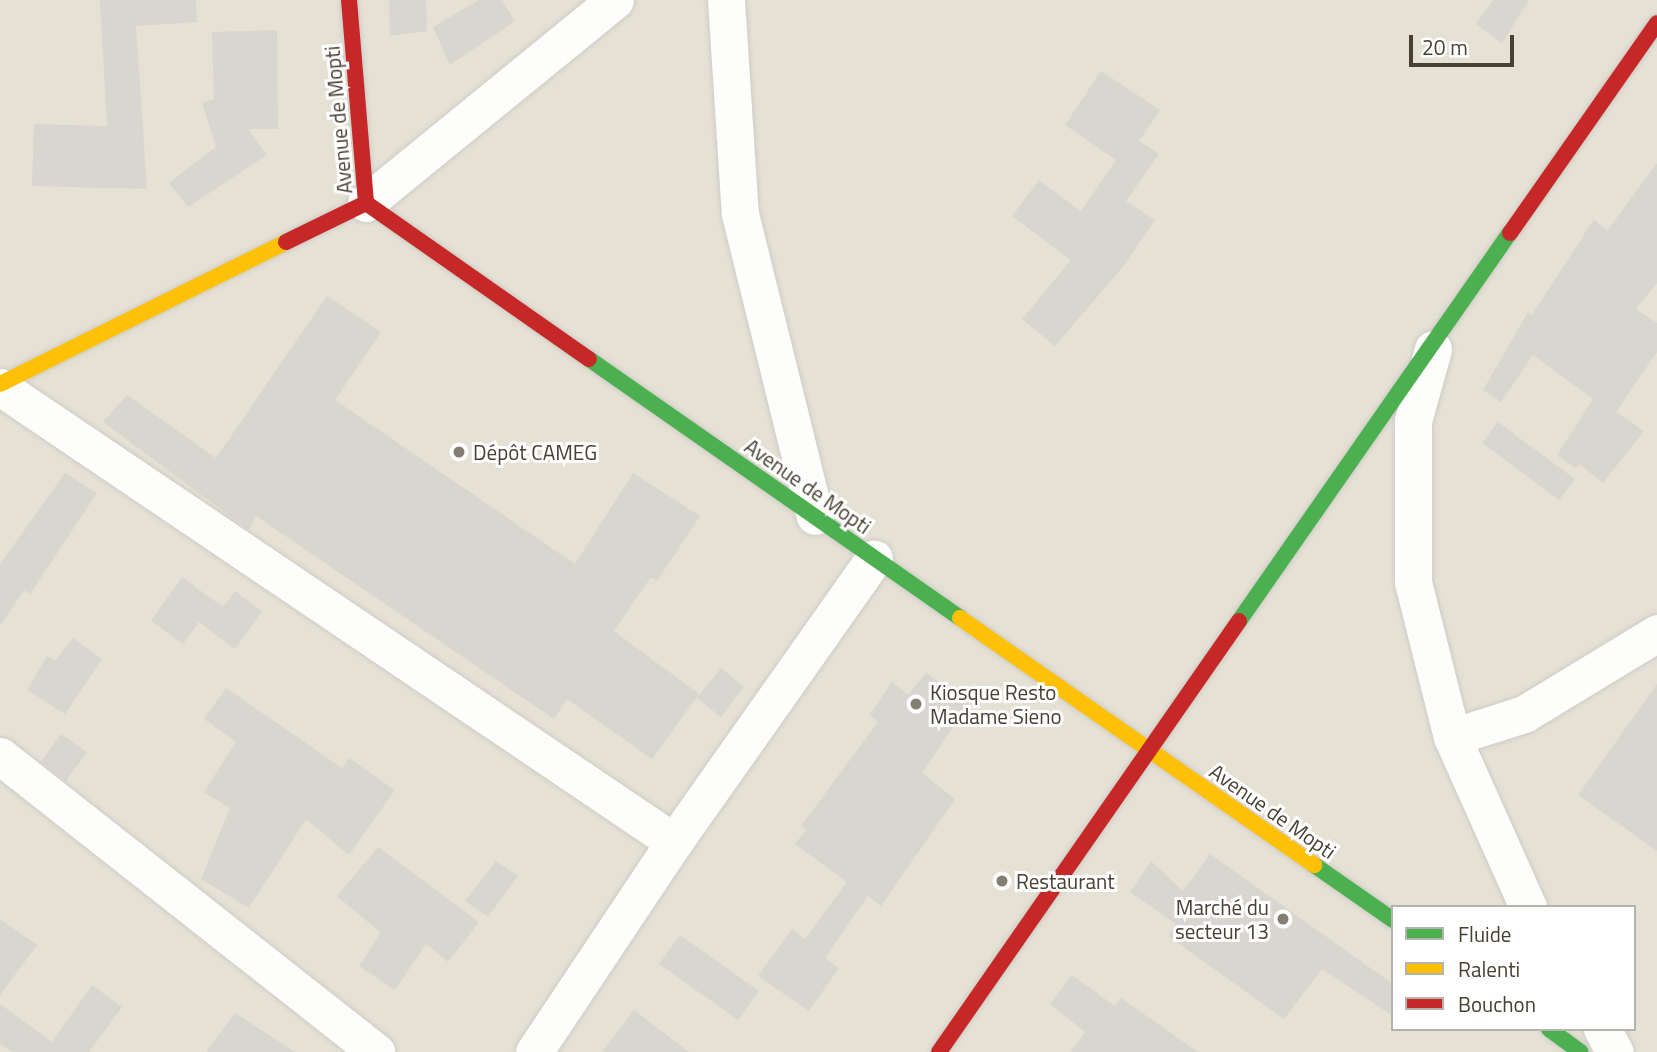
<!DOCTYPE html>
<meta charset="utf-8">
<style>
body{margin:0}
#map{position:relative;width:1657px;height:1052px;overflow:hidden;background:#f0efe8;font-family:"Titillium Web",sans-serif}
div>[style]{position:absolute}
.residential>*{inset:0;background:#e5e1d5}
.building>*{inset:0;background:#d8d6cf}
.roads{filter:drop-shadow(0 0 2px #ceccc6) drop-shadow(0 0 2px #ceccc6)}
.street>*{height:37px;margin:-18.5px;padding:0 18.5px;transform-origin:18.5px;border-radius:18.5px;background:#fdfdfc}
.fast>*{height:16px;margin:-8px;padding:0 8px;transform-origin:8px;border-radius:8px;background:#4caf50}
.slow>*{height:16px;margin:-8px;padding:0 8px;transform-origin:8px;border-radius:8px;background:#ffc107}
.jam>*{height:16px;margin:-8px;padding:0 8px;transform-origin:8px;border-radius:8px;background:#c62828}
.dots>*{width:19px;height:19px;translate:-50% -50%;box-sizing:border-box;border:4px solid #fff;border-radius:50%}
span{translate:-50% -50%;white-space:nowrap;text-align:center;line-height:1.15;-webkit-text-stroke:6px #fff;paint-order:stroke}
.street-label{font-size:21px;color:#474133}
.poi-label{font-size:21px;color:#474133}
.left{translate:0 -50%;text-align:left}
.right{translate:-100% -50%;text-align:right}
.legend{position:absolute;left:1391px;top:905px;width:245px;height:126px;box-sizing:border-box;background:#fff;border:2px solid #b5b3ad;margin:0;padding:9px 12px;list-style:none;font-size:21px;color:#474133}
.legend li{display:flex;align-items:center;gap:14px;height:35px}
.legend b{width:35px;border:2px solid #b5b3ad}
.scale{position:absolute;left:1409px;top:35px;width:105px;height:32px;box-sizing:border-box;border:4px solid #474133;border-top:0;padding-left:9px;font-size:21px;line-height:24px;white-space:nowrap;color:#474133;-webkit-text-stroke:5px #fff;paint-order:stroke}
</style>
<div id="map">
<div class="residential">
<div style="clip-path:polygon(evenodd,0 0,1657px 0,1657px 1052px,0 1052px,0 0,1393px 907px,1634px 907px,1634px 1029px,1393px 1029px,1393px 907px)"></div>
</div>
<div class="building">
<div style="clip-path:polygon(100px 0,196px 0,197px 22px,136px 26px,147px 189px,32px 186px,34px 124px,107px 126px)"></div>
<div style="clip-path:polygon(389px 0,426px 0,427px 31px,390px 36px)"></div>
<div style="clip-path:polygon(479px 0,502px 0,515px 21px,450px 65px,433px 27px)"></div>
<div style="clip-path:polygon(1493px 0,1529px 0,1502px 43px,1476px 24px)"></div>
<div style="clip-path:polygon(277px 30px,278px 129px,248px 129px,267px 155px,188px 207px,169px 183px,216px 147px,202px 103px,214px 99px,212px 32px)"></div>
<div style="clip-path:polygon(1101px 71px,1160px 110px,1139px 141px,1159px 154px,1126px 201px,1155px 220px,1122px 268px,1055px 346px,1022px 319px,1071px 260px,1012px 216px,1039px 180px,1081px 211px,1116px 160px,1065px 125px)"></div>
<div style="clip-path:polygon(1657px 163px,1657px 283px,1636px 309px,1657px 323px,1657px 352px,1616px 412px,1644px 431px,1603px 483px,1579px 464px,1576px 468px,1557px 455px,1593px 399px,1533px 355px,1501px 402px,1483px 390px,1528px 312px,1532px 315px,1594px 219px,1607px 231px)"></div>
<div style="clip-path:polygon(327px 296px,381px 332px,335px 400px,575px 564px,633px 473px,700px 516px,657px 581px,651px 577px,614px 631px,699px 694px,652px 759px,567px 699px,554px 719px,256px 516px,249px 530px,103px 422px,127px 395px,216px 458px)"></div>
<div style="clip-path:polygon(1498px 422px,1575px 479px,1559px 500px,1482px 443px)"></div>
<div style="clip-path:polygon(65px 473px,97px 493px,30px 594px,24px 590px,0 626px,0 564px)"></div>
<div style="clip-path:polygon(182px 577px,223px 607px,235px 591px,262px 611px,235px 649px,199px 622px,183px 644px,151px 621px)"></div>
<div style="clip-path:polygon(73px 638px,102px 659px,65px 714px,27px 690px,47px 656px,55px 661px)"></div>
<div style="clip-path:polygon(721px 668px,744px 687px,721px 717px,697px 698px)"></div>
<div style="clip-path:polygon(926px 673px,969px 704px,922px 773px,955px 799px,881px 906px,868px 896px,825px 958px,839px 968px,809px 1011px,758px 976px,792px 929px,805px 939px,847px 882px,795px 844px,806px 830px,801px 826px,878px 722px,869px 715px,892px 682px,908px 695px)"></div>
<div style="clip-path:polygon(1657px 684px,1657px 851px,1578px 795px)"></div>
<div style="clip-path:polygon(226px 688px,342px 768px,349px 758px,395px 790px,349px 855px,306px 819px,249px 908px,201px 879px,230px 808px,204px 792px,236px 742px,204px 719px)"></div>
<div style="clip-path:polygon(61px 734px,87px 752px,66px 781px,41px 762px)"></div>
<div style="clip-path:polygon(378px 847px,479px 922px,448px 962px,426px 944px,395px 990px,359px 966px,381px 933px,337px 896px)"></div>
<div style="clip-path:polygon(1210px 854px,1393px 984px,1393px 1016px,1322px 969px,1284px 1019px,1168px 936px,1176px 924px,1130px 892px,1151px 861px,1183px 891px)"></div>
<div style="clip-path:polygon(496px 861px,518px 876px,488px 917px,465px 901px)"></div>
<div style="clip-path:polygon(0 919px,37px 945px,0 995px)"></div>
<div style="clip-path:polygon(680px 935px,759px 991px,738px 1020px,659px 964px)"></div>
<div style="clip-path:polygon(1072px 975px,1115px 1006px,1121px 998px,1198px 1052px,1071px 1052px,1085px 1032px,1050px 1004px)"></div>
<div style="clip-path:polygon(92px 985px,122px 1007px,89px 1052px,12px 1052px,0 1044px,0 1004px,52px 1042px)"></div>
<div style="clip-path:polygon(634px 1010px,689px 1052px,602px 1052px)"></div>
<div style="clip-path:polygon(235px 1013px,295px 1052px,206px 1052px)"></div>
</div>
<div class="roads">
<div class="street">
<div style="left:726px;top:0;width:214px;rotate:86.3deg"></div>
<div style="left:740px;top:214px;width:311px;rotate:76.1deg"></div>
<div style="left:366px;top:203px;width:321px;rotate:-39.2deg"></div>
<div style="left:1433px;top:349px;width:75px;rotate:105.5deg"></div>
<div style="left:1413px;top:421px;width:161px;rotate:90deg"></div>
<div style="left:1413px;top:582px;width:160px;rotate:75.9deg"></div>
<div style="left:1452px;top:737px;width:76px;rotate:-17.7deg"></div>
<div style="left:1524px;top:714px;width:156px;rotate:-31.3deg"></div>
<div style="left:0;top:387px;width:813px;rotate:34.02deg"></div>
<div style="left:674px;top:842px;width:347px;rotate:-54.8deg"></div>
<div style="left:1452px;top:737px;width:186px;rotate:65.9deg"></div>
<div style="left:0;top:756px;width:479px;rotate:38.2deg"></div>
<div style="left:1602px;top:1029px;width:26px;rotate:61deg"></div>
<div style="left:534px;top:1052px;width:252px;rotate:-56.3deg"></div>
</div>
<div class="fast">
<div style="left:589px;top:359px;width:452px;rotate:34.9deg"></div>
<div style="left:1239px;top:621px;width:473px;rotate:-55.1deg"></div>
<div style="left:1314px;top:865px;width:96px;rotate:34.8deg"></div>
<div style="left:1549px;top:1029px;width:39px;rotate:36deg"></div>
</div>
<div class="slow">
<div style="left:0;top:384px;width:319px;rotate:-26.4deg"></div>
<div style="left:960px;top:618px;width:432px;rotate:34.9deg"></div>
</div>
<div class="jam">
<div style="left:349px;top:0;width:204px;rotate:85.2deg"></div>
<div style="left:366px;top:203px;width:272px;rotate:35deg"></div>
<div style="left:1510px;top:233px;width:256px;rotate:-55deg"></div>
<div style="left:286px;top:242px;width:89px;rotate:-26deg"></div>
<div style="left:939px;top:1052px;width:525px;rotate:-55.16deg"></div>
</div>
</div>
<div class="dots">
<div style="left:459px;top:452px;background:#827e72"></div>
<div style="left:916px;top:704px;background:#827e72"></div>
<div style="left:1002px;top:881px;background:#827e72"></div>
<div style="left:1283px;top:919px;background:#827e72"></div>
</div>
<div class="street-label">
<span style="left:338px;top:120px;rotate:-95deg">Avenue de Mopti</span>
<span style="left:808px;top:486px;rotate:35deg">Avenue de Mopti</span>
<span style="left:1273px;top:811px;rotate:35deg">Avenue de Mopti</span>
</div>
<div class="poi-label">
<span class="left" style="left:473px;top:452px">Dépôt CAMEG</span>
<span class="left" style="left:930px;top:704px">Kiosque Resto<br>Madame Sieno</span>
<span class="left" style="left:1016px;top:881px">Restaurant</span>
<span class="right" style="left:1269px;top:919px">Marché du<br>secteur 13</span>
</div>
<ul class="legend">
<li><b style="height:9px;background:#4caf50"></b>Fluide</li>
<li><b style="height:9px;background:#ffc107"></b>Ralenti</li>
<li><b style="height:9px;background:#c62828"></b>Bouchon</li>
</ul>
<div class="scale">20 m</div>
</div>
